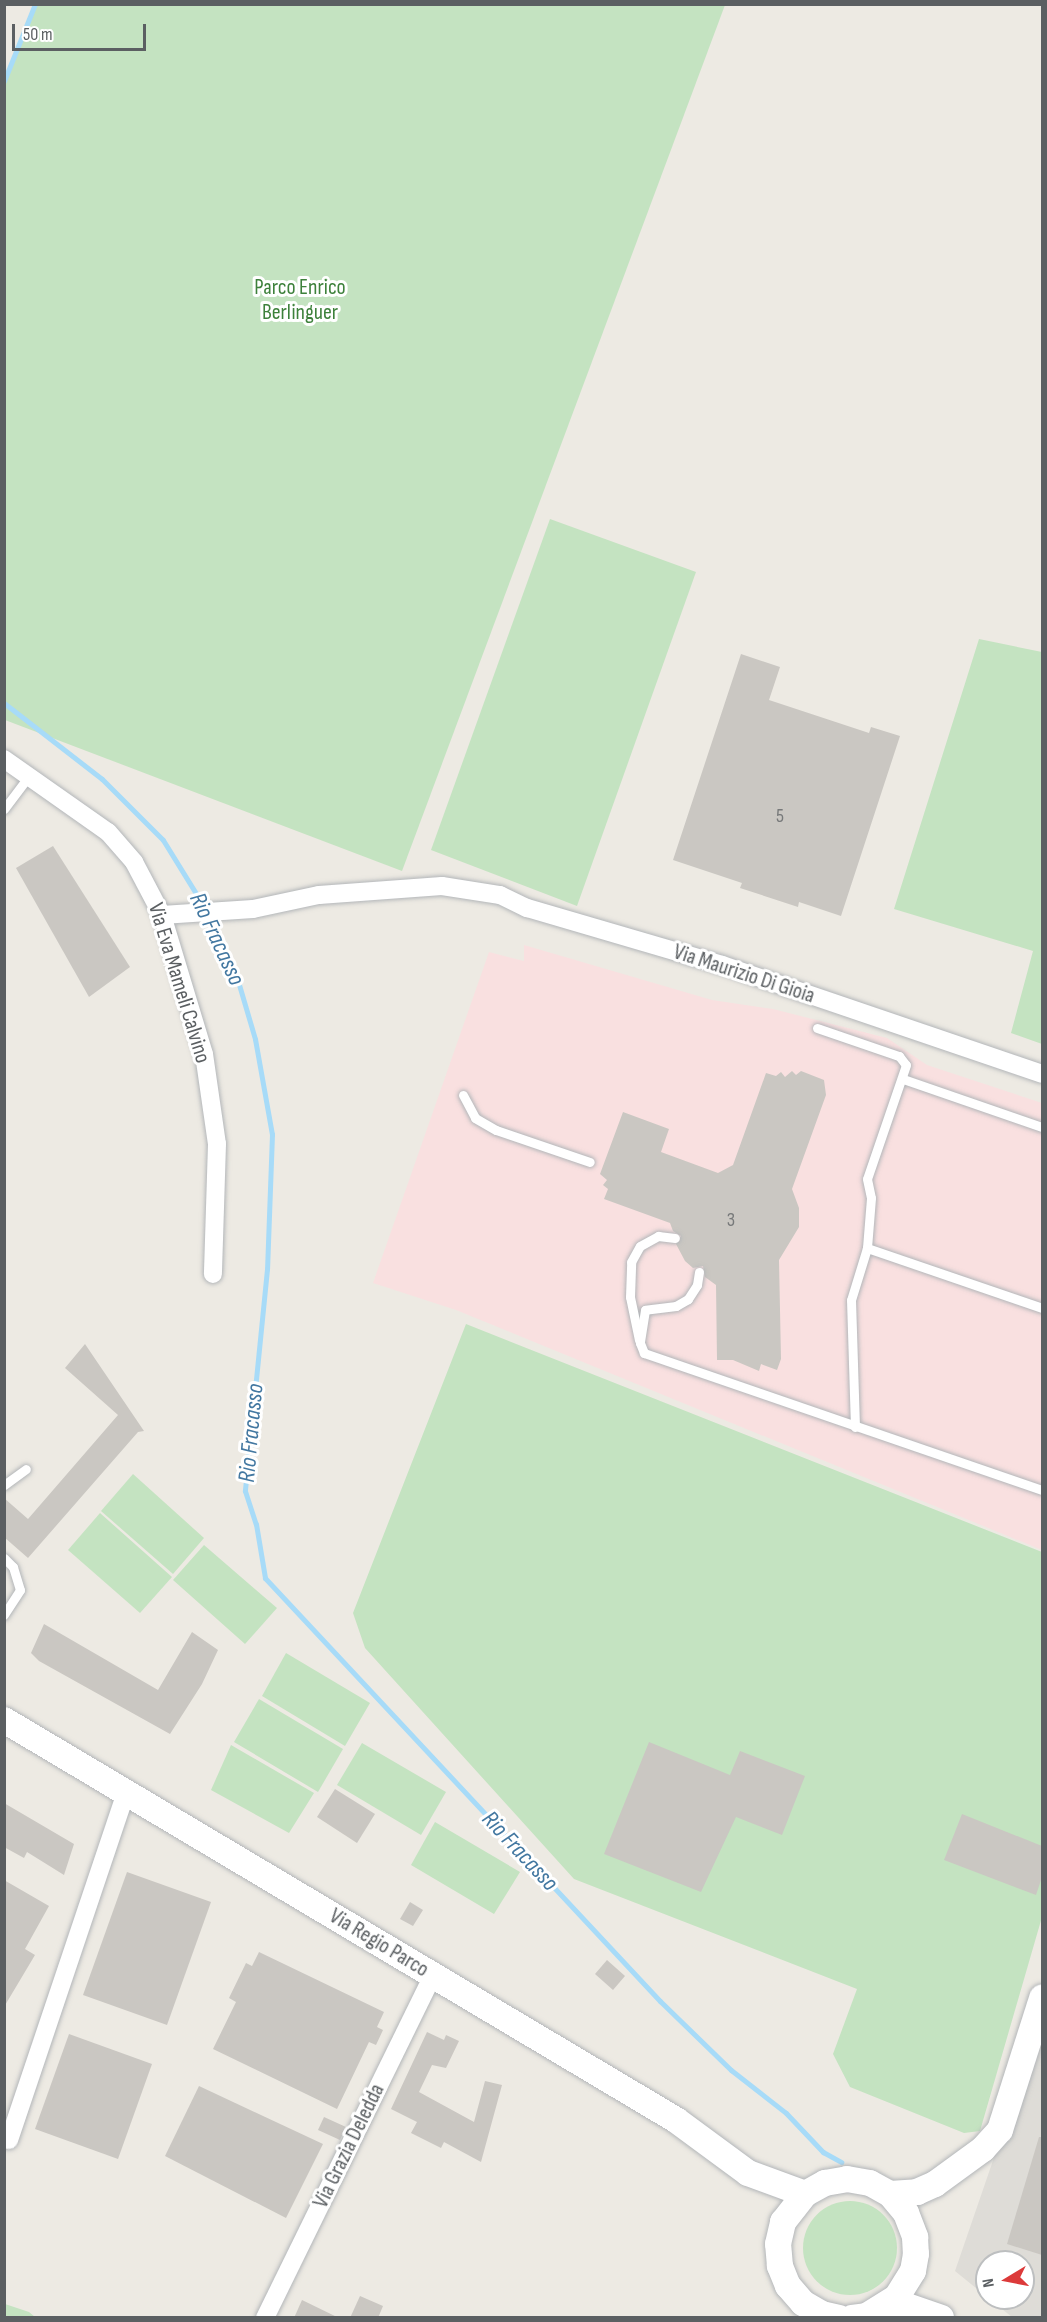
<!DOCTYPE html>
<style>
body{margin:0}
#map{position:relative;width:1047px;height:2322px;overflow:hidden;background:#edeae3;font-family:"Sofia Sans Condensed",sans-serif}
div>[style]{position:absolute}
.industrial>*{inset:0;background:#dedcd7}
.medical>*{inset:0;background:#f9e0e0}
.green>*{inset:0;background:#c4e3c1}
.round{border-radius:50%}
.stream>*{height:5px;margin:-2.5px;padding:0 2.5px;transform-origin:2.5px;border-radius:2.5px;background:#a7dbf8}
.building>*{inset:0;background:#cac7c2}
.roads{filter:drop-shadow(0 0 2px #b3b6b9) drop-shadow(0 0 2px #b3b6b9)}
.lane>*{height:9px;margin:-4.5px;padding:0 4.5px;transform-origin:4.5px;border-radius:4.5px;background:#fff}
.street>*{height:18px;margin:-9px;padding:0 9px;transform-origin:9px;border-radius:9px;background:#fff}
.secondary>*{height:26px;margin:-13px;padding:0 13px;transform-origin:13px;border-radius:13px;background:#fff}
span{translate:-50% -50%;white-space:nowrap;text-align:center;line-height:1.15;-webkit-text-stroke:6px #fff;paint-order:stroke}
.number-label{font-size:20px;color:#77797a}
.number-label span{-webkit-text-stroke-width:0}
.park-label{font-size:22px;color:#3d813b}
.street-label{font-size:22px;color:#5b5f62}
.water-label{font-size:24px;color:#4378a1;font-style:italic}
.frame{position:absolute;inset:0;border:6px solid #5b5f62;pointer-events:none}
.north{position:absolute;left:975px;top:2250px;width:60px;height:60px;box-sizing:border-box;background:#fff;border:2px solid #bdbfc0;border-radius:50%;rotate:260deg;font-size:16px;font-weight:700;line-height:24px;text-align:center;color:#5b5f62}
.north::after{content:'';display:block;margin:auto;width:21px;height:27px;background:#dc3a3a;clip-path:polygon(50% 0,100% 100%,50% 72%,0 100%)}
.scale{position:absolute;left:12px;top:24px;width:134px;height:27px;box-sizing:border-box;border:3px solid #5b5f62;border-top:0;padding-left:8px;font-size:18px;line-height:21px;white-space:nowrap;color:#5b5f62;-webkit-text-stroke:4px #fff;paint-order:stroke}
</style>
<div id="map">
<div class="industrial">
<div style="clip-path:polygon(1042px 2018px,1042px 2317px,1012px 2317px,988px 2298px,1023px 2298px,1023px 2262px,987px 2262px,987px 2297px,955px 2271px)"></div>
</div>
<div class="medical">
<div style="clip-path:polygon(524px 945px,712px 1000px,773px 1009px,887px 1038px,927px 1065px,1042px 1103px,1042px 1550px,456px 1310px,373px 1283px,489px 952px,524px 961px)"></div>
</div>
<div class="green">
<div style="clip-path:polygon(37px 5px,725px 5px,402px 871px,5px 720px,4px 82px)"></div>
<div style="clip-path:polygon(550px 519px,696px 572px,577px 906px,431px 850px)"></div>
<div style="clip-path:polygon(979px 639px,1042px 652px,1042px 1044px,1011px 1033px,1033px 951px,894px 909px)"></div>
<div style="clip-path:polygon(466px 1324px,1042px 1552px,1042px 1917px,980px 2131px,964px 2133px,850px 2087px,833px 2054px,857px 1989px,574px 1879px,365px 1648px,353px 1613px)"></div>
<div style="clip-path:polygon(133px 1474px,204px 1538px,173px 1574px,101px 1511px)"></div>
<div style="clip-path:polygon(100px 1513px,172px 1577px,140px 1613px,68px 1550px)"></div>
<div style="clip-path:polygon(204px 1545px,277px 1608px,245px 1644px,173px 1580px)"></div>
<div style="clip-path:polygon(286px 1653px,370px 1703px,345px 1746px,262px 1696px)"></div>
<div style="clip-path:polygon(259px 1699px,343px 1749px,318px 1792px,234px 1742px)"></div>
<div style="clip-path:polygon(362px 1743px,446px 1792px,421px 1835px,337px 1785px)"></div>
<div style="clip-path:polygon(231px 1745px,314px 1793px,289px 1833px,211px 1790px)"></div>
<div style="clip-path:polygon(435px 1822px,520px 1872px,494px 1914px,411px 1865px)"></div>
<div class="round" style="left:803px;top:2201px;width:94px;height:94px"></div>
<div style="clip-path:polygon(5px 2304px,29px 2312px,35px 2317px,5px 2317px)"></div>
</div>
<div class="stream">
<div style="left:4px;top:81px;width:83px;rotate:-68.1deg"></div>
<div style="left:4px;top:703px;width:124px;rotate:37.8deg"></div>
<div style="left:102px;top:779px;width:86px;rotate:45deg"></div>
<div style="left:163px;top:840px;width:80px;rotate:58.3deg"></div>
<div style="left:209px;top:916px;width:61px;rotate:64.7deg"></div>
<div style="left:235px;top:971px;width:71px;rotate:73.6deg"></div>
<div style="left:255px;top:1039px;width:97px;rotate:79.9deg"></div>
<div style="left:272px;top:1134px;width:135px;rotate:92.1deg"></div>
<div style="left:267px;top:1269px;width:223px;rotate:95.7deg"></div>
<div style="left:245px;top:1491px;width:35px;rotate:72deg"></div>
<div style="left:256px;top:1524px;width:55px;rotate:80.5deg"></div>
<div style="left:265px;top:1578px;width:579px;rotate:46.96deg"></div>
<div style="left:660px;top:2001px;width:99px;rotate:44.2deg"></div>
<div style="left:731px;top:2070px;width:70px;rotate:38deg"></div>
<div style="left:786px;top:2113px;width:54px;rotate:46.5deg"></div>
<div style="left:823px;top:2152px;width:21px;rotate:29deg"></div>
</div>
<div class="building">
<div style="clip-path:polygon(741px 654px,780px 667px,769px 700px,869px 733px,871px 727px,900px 736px,841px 916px,799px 902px,798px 907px,740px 888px,742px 883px,673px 860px)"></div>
<div style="clip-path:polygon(53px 846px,130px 967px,89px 997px,16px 868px)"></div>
<div style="clip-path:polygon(792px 1071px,796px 1075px,801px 1071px,824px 1080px,826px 1095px,792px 1189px,799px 1208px,799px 1227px,779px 1260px,781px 1359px,777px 1370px,761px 1364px,759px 1371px,733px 1360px,717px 1360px,716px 1285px,705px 1277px,703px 1266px,693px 1268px,685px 1261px,676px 1244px,681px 1236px,673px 1231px,670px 1223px,604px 1199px,608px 1189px,603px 1185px,607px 1180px,600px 1174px,623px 1112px,669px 1129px,661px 1152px,718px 1173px,733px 1165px,766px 1073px,776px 1076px,781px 1072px,785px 1077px)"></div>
<div style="clip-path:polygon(85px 1344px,144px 1431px,138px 1432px,28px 1558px,4px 1537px,4px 1498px,28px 1519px,118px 1415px,65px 1368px)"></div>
<div style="clip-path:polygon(44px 1624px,158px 1690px,192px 1632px,218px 1650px,202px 1684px,170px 1734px,39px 1661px,31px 1653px)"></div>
<div style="clip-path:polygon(649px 1742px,730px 1775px,740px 1751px,805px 1776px,782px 1835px,736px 1817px,701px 1892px,604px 1854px)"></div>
<div style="clip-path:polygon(335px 1789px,375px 1814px,357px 1843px,317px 1817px)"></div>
<div style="clip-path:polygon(4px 1803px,74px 1844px,64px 1875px,27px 1852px,24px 1858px,4px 1847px)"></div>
<div style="clip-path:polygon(962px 1814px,1042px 1846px,1042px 1877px,1036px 1895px,944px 1860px)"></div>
<div style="clip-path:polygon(127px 1872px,211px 1902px,167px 2025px,83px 1995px)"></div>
<div style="clip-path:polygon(4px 1880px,49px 1906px,25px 1949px,35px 1955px,4px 2007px)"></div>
<div style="clip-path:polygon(410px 1902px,423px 1910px,413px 1926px,400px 1919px)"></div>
<div style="clip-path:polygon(259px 1952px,384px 2012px,377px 2027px,383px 2030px,376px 2045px,369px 2042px,337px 2109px,213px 2049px,236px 2002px,229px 1998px,246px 1963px,252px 1966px)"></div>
<div style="clip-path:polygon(607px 1960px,625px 1976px,613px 1990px,595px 1974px)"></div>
<div style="clip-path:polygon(427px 2032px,444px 2040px,446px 2035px,459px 2041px,446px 2068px,432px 2065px,419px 2092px,474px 2122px,485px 2081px,502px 2085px,481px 2162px,444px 2142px,441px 2148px,411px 2133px,417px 2122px,391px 2109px)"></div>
<div style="clip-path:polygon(69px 2034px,152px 2064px,118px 2159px,35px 2129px)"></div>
<div style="clip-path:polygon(199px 2086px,323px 2144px,286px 2218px,165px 2156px)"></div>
<div style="clip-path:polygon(324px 2117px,346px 2127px,340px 2140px,318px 2130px)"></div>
<div style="clip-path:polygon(1039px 2137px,1042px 2137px,1042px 2255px,1007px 2244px)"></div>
<div style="clip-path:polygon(360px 2296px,383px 2306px,378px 2318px,350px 2318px)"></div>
<div style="clip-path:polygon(302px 2300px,339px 2318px,294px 2318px)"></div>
</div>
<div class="roads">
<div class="lane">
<div style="left:4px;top:809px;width:41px;rotate:-52.9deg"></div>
<div style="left:817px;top:1028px;width:87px;rotate:18.9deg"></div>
<div style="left:899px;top:1056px;width:11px;rotate:52deg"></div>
<div style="left:906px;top:1065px;width:120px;rotate:108.9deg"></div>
<div style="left:867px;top:1179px;width:19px;rotate:78deg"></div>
<div style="left:871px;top:1198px;width:50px;rotate:94.6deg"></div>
<div style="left:867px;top:1248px;width:185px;rotate:18.9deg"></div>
<div style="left:903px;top:1079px;width:147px;rotate:19.1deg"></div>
<div style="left:463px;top:1095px;width:26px;rotate:62deg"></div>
<div style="left:475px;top:1118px;width:24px;rotate:30deg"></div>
<div style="left:496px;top:1130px;width:99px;rotate:18.8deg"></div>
<div style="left:699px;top:1272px;width:13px;rotate:99deg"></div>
<div style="left:697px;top:1285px;width:17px;rotate:123deg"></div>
<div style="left:688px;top:1299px;width:14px;rotate:150deg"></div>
<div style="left:676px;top:1306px;width:31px;rotate:173deg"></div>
<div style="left:645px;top:1310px;width:33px;rotate:99deg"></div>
<div style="left:640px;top:1343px;width:11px;rotate:68deg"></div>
<div style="left:644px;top:1353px;width:421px;rotate:19deg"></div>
<div style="left:639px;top:1340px;width:44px;rotate:-101.8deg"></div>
<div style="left:630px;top:1297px;width:35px;rotate:-88deg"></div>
<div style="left:631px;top:1262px;width:18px;rotate:-61deg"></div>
<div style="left:640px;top:1246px;width:21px;rotate:-29deg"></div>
<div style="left:658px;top:1236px;width:17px;rotate:7deg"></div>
<div style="left:855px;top:1427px;width:127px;rotate:-91.8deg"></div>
<div style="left:851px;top:1300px;width:54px;rotate:-72.9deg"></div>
<div style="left:4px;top:1485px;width:27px;rotate:-36deg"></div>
<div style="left:4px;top:1558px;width:13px;rotate:45deg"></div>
<div style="left:13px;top:1567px;width:24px;rotate:73deg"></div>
<div style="left:20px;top:1590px;width:30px;rotate:123deg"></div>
</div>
<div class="street">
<div style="left:4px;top:759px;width:127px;rotate:35.1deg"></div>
<div style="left:108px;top:832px;width:40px;rotate:49deg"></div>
<div style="left:134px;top:862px;width:60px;rotate:62.2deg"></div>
<div style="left:162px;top:915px;width:145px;rotate:73.2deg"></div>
<div style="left:204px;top:1054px;width:91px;rotate:81.8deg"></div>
<div style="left:217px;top:1144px;width:130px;rotate:91.8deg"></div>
<div style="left:162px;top:915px;width:91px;rotate:-3.8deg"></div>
<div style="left:253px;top:909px;width:67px;rotate:-12deg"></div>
<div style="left:319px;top:895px;width:123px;rotate:-4.2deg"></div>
<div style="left:442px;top:886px;width:59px;rotate:8.8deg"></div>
<div style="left:500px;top:895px;width:30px;rotate:26deg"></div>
<div style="left:527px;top:908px;width:203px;rotate:16.3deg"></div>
<div style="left:722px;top:965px;width:338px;rotate:18.8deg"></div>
<div style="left:9px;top:2140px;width:367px;rotate:-71.4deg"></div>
<div style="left:265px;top:2318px;width:382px;rotate:-63.9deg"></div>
</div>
<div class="secondary">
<div style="left:4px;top:1720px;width:782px;rotate:30.76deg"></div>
<div style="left:676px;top:2120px;width:89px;rotate:36.4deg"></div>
<div style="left:748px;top:2173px;width:61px;rotate:20.2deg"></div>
<div style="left:890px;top:2194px;width:27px;rotate:-4deg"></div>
<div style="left:917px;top:2192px;width:20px;rotate:-24deg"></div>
<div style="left:935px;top:2184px;width:59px;rotate:-36.1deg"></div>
<div style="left:983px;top:2149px;width:25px;rotate:-48deg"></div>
<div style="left:1000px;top:2130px;width:139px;rotate:-72.3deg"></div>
<div style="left:886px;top:2307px;width:21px;rotate:-3deg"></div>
<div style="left:907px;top:2306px;width:36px;rotate:19deg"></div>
<div style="left:839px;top:2318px;width:17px;rotate:-167deg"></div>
<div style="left:822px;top:2314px;width:22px;rotate:-150deg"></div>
<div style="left:803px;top:2303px;width:23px;rotate:-131deg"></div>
<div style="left:788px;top:2286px;width:22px;rotate:-112deg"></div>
<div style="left:780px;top:2266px;width:22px;rotate:-95deg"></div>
<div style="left:778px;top:2244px;width:23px;rotate:-77deg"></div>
<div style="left:783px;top:2222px;width:36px;rotate:-52deg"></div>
<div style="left:805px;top:2194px;width:23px;rotate:-29deg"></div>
<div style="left:825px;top:2183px;width:22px;rotate:-10deg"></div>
<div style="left:847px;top:2179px;width:23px;rotate:10deg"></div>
<div style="left:870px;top:2183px;width:23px;rotate:29deg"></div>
<div style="left:890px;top:2194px;width:25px;rotate:50deg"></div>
<div style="left:906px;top:2213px;width:26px;rotate:69deg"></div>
<div style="left:915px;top:2237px;width:17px;rotate:87deg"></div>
<div style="left:916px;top:2254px;width:17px;rotate:100deg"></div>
<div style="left:913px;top:2271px;width:31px;rotate:122deg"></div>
<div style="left:897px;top:2297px;width:36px;rotate:148deg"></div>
<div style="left:866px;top:2316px;width:14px;rotate:172deg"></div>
</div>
</div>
<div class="number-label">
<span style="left:780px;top:816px">5</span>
<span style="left:731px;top:1220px">3</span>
</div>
<div class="park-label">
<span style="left:300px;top:300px">Parco Enrico<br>Berlinguer</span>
</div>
<div class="street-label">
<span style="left:744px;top:974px;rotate:18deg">Via Maurizio Di Gioia</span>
<span style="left:179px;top:983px;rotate:73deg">Via Eva Mameli Calvino</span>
<span style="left:379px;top:1943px;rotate:31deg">Via Regio Parco</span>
<span style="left:349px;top:2146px;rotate:-64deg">Via Grazia Deledda</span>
</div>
<div class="water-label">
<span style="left:217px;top:939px;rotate:65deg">Rio Fracasso</span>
<span style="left:251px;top:1433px;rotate:-85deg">Rio Fracasso</span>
<span style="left:520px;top:1851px;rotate:47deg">Rio Fracasso</span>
</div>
<div class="frame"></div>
<div class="north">N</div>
<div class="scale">50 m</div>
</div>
